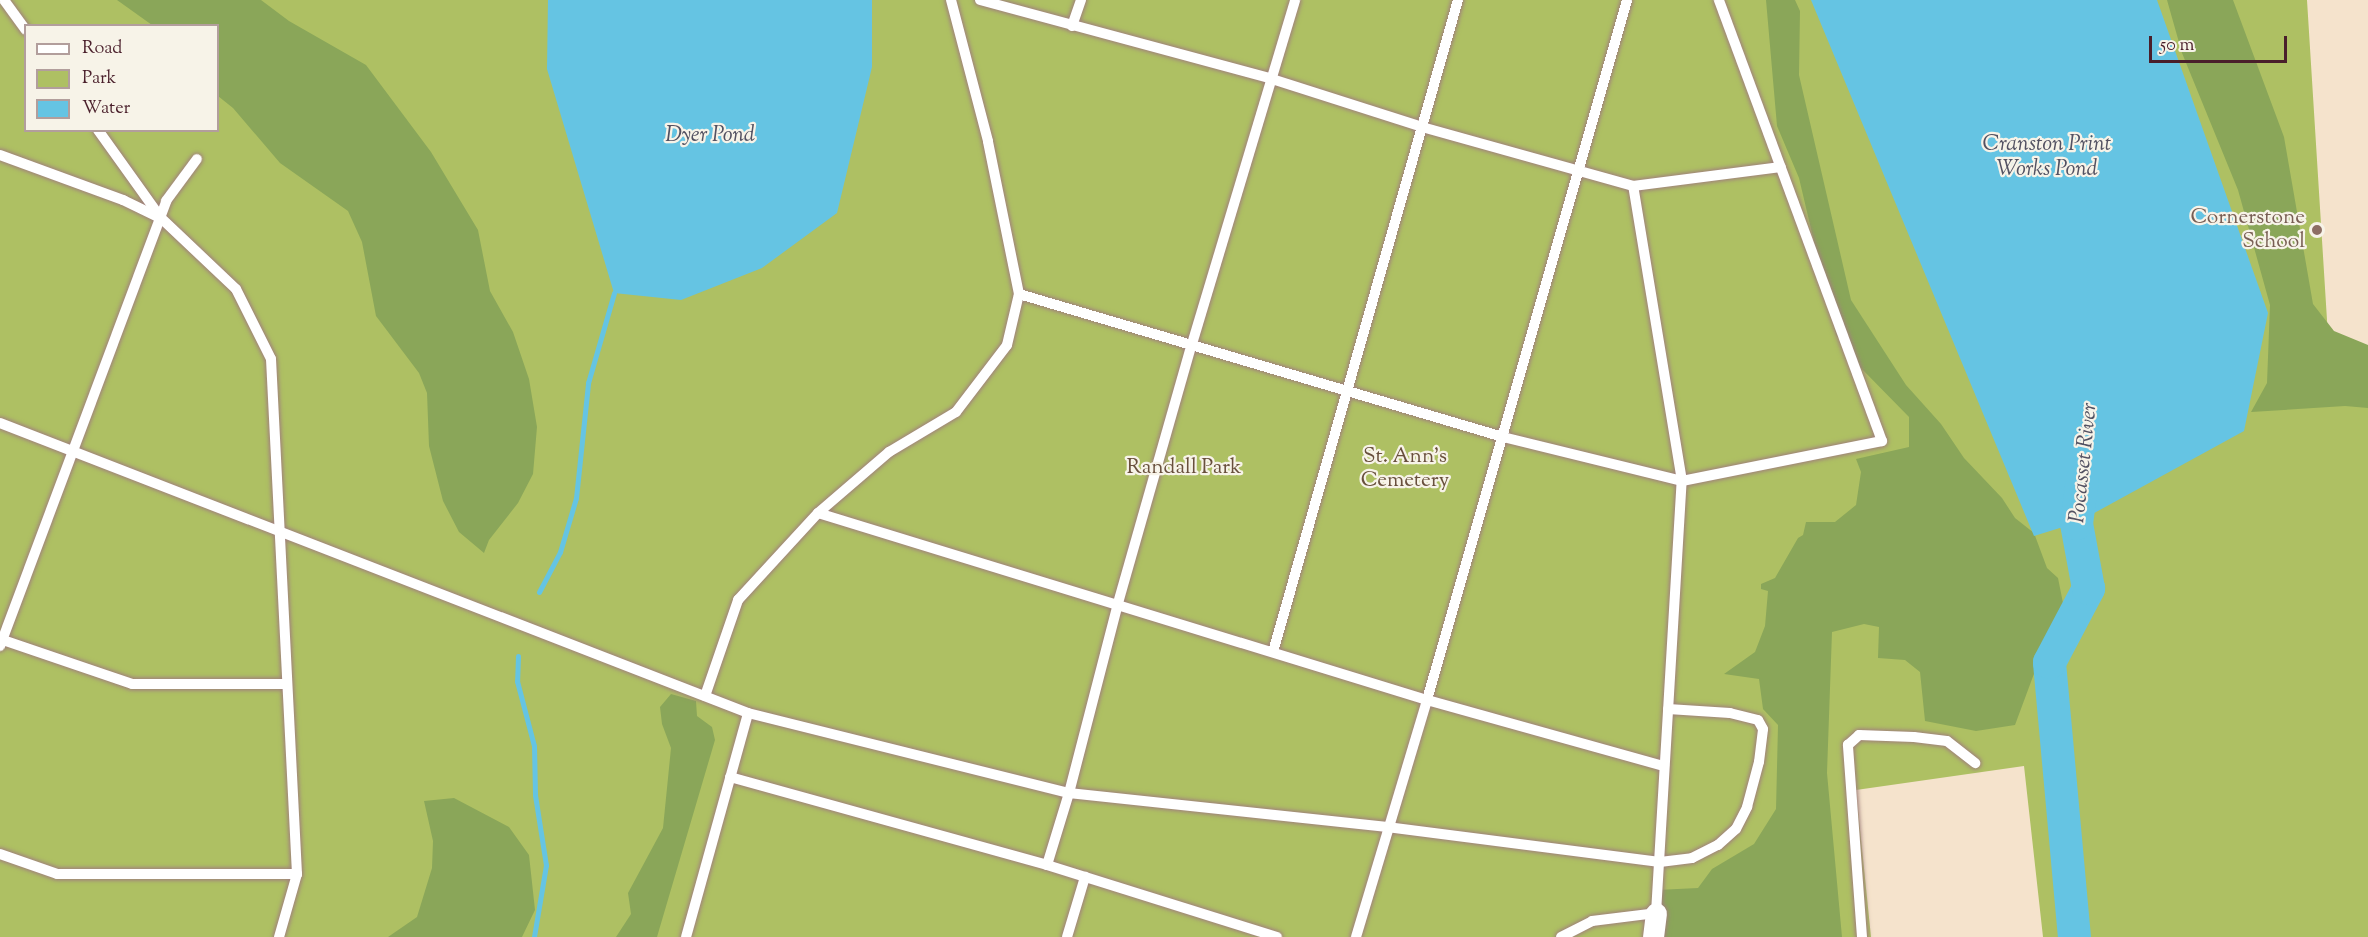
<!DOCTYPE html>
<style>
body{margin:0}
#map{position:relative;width:2368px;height:937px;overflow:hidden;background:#f5e3cc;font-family:"Sorts Mill Goudy",serif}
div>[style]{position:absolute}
.green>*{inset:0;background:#aec063}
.forest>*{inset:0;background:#8aa659}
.water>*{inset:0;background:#65c4e3}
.stream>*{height:5px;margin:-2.5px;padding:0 2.5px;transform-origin:2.5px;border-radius:2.5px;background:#65c4e3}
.river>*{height:33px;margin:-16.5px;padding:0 16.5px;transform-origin:16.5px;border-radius:16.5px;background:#65c4e3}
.roads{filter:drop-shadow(0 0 2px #a0817c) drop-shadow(0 0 2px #a0817c)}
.service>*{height:10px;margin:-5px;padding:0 5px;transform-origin:5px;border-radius:5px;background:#fff}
.minor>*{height:21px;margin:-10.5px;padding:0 10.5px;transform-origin:10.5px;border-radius:10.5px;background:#fff}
.dots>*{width:16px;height:16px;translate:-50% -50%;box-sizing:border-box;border:3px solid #f7f3e8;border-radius:50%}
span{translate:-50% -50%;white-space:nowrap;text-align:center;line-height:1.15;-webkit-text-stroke:4.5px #f7f3e8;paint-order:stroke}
.education-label{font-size:21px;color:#785e54}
.right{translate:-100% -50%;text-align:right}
.park-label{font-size:21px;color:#684f3c}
.water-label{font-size:22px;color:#525162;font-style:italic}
.legend{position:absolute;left:24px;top:24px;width:195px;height:108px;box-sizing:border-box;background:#f7f3e8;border:2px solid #b29e9c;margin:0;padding:8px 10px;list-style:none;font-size:18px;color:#4a1f2b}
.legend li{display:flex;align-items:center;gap:12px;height:30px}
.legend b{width:30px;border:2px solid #b29e9c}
.scale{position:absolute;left:2149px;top:36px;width:138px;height:27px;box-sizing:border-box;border:3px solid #4a1f2b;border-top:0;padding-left:8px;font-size:18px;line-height:21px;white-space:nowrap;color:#4a1f2b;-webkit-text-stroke:4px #f7f3e8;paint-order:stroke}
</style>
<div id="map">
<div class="green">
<div style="clip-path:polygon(evenodd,0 0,2307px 0,2328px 336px,2368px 358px,2368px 937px,2043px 937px,2024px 766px,1856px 790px,1871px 937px,0 937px,0 0,26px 26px,218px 26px,218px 130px,26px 130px,26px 26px)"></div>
</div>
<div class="forest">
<div style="clip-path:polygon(117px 0,261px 0,289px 21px,366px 65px,431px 152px,478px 230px,490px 291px,513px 332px,529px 379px,537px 427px,533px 474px,518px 503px,489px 540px,484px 553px,459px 532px,443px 501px,429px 446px,427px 393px,419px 373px,376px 316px,362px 242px,348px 211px,280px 163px,233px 108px,218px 96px,218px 26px,152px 25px)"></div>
<div style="clip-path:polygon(1766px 0,1795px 0,1800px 11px,1799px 75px,1851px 300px,1906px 385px,1941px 424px,1964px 458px,2002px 498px,2015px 518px,2034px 533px,2047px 568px,2058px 578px,2067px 623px,2039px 653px,2035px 671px,2015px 725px,1976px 731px,1925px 721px,1920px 672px,1905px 660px,1878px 658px,1879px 627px,1864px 624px,1832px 632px,1827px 773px,1842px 937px,1653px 937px,1657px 890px,1698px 888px,1712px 869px,1754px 844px,1776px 809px,1778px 725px,1763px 709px,1759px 679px,1724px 674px,1755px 652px,1765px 626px,1768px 591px,1761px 589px,1761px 584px,1775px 578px,1798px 538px,1803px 535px,1806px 522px,1835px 522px,1856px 505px,1861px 472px,1856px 459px,1909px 447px,1909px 417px,1858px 365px,1836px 335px,1799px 178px,1777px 126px)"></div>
<div style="clip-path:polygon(2167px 0,2233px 0,2284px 137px,2313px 304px,2334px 331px,2368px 345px,2368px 408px,2345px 406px,2251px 412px,2267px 383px,2270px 305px,2238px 190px,2182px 53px)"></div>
<div style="clip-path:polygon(671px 694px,696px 701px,697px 716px,712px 727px,715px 740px,657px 937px,616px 937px,631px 914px,628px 893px,663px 828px,671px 748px,662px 724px,660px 707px)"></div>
<div style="clip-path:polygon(454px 798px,509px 827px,529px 855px,535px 910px,522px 937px,388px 937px,417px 917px,432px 868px,433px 841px,424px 801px)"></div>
</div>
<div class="water">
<div style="clip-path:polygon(548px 0,872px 0,872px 67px,837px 213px,762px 268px,681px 300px,614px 293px,547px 69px)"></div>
<div style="clip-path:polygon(1811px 0,2157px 0,2268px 313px,2244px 431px,2076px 523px,2034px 536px)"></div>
</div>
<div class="stream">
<div style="left:539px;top:592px;width:45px;rotate:-62.3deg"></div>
<div style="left:560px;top:552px;width:56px;rotate:-73.5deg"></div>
<div style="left:576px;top:498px;width:116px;rotate:-84deg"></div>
<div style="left:588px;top:383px;width:94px;rotate:-73.9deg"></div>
<div style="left:518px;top:656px;width:25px;rotate:92deg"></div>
<div style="left:517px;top:681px;width:67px;rotate:75.3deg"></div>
<div style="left:534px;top:746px;width:49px;rotate:88.8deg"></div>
<div style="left:535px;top:795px;width:71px;rotate:81.1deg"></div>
<div style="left:546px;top:865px;width:73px;rotate:99.5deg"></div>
</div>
<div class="river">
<div style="left:2074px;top:937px;width:276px;rotate:-95.2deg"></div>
<div style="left:2049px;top:662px;width:84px;rotate:-62.2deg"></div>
<div style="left:2088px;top:588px;width:66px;rotate:-100.5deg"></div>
<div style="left:2076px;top:523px;width:44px;rotate:-82.2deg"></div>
</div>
<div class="roads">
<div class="service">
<div style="left:4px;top:0;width:37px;rotate:54deg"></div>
<div style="left:980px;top:0;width:302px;rotate:15.1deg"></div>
<div style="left:1272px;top:79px;width:157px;rotate:17.7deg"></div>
<div style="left:1422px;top:127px;width:219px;rotate:15.6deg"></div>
<div style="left:1633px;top:186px;width:149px;rotate:-7.3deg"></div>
<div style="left:1072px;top:26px;width:28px;rotate:-71deg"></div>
<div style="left:98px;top:130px;width:108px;rotate:54.4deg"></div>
<div style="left:161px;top:218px;width:103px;rotate:43.4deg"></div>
<div style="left:236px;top:289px;width:78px;rotate:63.4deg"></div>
<div style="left:271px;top:359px;width:516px;rotate:87.11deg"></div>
<div style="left:297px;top:874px;width:66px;rotate:105.9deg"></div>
<div style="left:0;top:155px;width:131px;rotate:20.1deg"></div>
<div style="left:123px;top:200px;width:39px;rotate:26deg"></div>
<div style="left:1019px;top:294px;width:505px;rotate:16.46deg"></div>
<div style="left:1503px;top:437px;width:184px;rotate:13.8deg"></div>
<div style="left:1682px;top:481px;width:204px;rotate:-11.3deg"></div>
<div style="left:1882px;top:441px;width:470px;rotate:-110.3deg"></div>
<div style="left:0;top:423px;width:802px;rotate:21.19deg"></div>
<div style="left:748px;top:713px;width:331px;rotate:14deg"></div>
<div style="left:1069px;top:793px;width:320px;rotate:6.1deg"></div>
<div style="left:1387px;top:827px;width:275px;rotate:7.3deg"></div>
<div style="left:1660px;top:862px;width:32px;rotate:-7deg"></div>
<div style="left:1692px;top:858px;width:29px;rotate:-27deg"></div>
<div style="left:1718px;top:845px;width:24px;rotate:-42deg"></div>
<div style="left:1736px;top:829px;width:25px;rotate:-63deg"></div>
<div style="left:1747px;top:807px;width:47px;rotate:-75.1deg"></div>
<div style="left:1759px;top:762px;width:33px;rotate:-83deg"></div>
<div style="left:1763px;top:729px;width:10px;rotate:-119deg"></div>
<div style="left:1758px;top:720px;width:29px;rotate:-166deg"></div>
<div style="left:1730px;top:713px;width:62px;rotate:-176.3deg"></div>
<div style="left:818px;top:513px;width:637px;rotate:17.07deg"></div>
<div style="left:1427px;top:700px;width:246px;rotate:15.6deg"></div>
<div style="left:0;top:639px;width:139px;rotate:18.8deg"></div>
<div style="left:132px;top:684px;width:155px"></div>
<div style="left:0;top:646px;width:475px;rotate:-69.5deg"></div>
<div style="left:166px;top:201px;width:52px;rotate:-53.6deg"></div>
<div style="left:1273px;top:652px;width:678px;rotate:-74.16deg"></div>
<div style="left:705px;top:696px;width:102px;rotate:-71deg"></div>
<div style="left:738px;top:600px;width:118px;rotate:-47.4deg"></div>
<div style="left:818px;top:513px;width:94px;rotate:-40.7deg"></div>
<div style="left:889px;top:452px;width:78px;rotate:-30.8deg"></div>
<div style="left:956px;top:412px;width:84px;rotate:-52.7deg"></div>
<div style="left:1007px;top:345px;width:52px;rotate:-76.8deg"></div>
<div style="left:1019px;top:294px;width:156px;rotate:-101.5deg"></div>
<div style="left:988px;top:141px;width:146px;rotate:-104.7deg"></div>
<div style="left:730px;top:777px;width:329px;rotate:15.5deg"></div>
<div style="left:1047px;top:865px;width:241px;rotate:17.4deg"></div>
<div style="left:0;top:854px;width:60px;rotate:19.3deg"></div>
<div style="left:57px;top:874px;width:240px"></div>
<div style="left:1047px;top:865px;width:75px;rotate:-73deg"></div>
<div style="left:1069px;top:793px;width:196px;rotate:-75.5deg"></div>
<div style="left:1118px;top:603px;width:269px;rotate:-74.1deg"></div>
<div style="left:1192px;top:344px;width:359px;rotate:-73.3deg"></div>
<div style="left:686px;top:937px;width:232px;rotate:-74.5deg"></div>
<div style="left:1067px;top:937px;width:63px;rotate:-73.3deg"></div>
<div style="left:1356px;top:937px;width:247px;rotate:-73.3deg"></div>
<div style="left:1427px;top:700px;width:728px;rotate:-74.05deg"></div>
<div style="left:1561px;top:937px;width:35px;rotate:-27deg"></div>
<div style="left:1592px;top:921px;width:64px;rotate:-7.1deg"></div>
<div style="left:1656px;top:913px;width:433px;rotate:-86.6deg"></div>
<div style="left:1682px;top:481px;width:299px;rotate:-99.4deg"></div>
<div style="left:1862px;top:937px;width:193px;rotate:-94.2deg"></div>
<div style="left:1848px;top:745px;width:15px;rotate:-42deg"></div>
<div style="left:1859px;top:735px;width:55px;rotate:2.1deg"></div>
<div style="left:1914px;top:737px;width:33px;rotate:7deg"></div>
<div style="left:1947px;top:741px;width:36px;rotate:38deg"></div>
</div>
<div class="minor">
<div style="left:1653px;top:937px;width:24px;rotate:-83deg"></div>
</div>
</div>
<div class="dots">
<div style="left:2317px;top:230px;background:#8d6e63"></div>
</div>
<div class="education-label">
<span class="right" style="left:2305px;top:230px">Cornerstone<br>School</span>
</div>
<div class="park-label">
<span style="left:1405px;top:469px">St. Ann's<br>Cemetery</span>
<span style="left:1184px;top:468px">Randall Park</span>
</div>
<div class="water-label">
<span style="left:710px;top:137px">Dyer Pond</span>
<span style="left:2047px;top:158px">Cranston Print<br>Works Pond</span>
<span style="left:2085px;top:463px;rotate:-84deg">Pocasset River</span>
</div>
<ul class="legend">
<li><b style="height:8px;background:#fff"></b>Road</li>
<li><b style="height:16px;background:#aec063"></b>Park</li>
<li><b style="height:16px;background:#65c4e3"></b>Water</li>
</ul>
<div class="scale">50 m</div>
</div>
